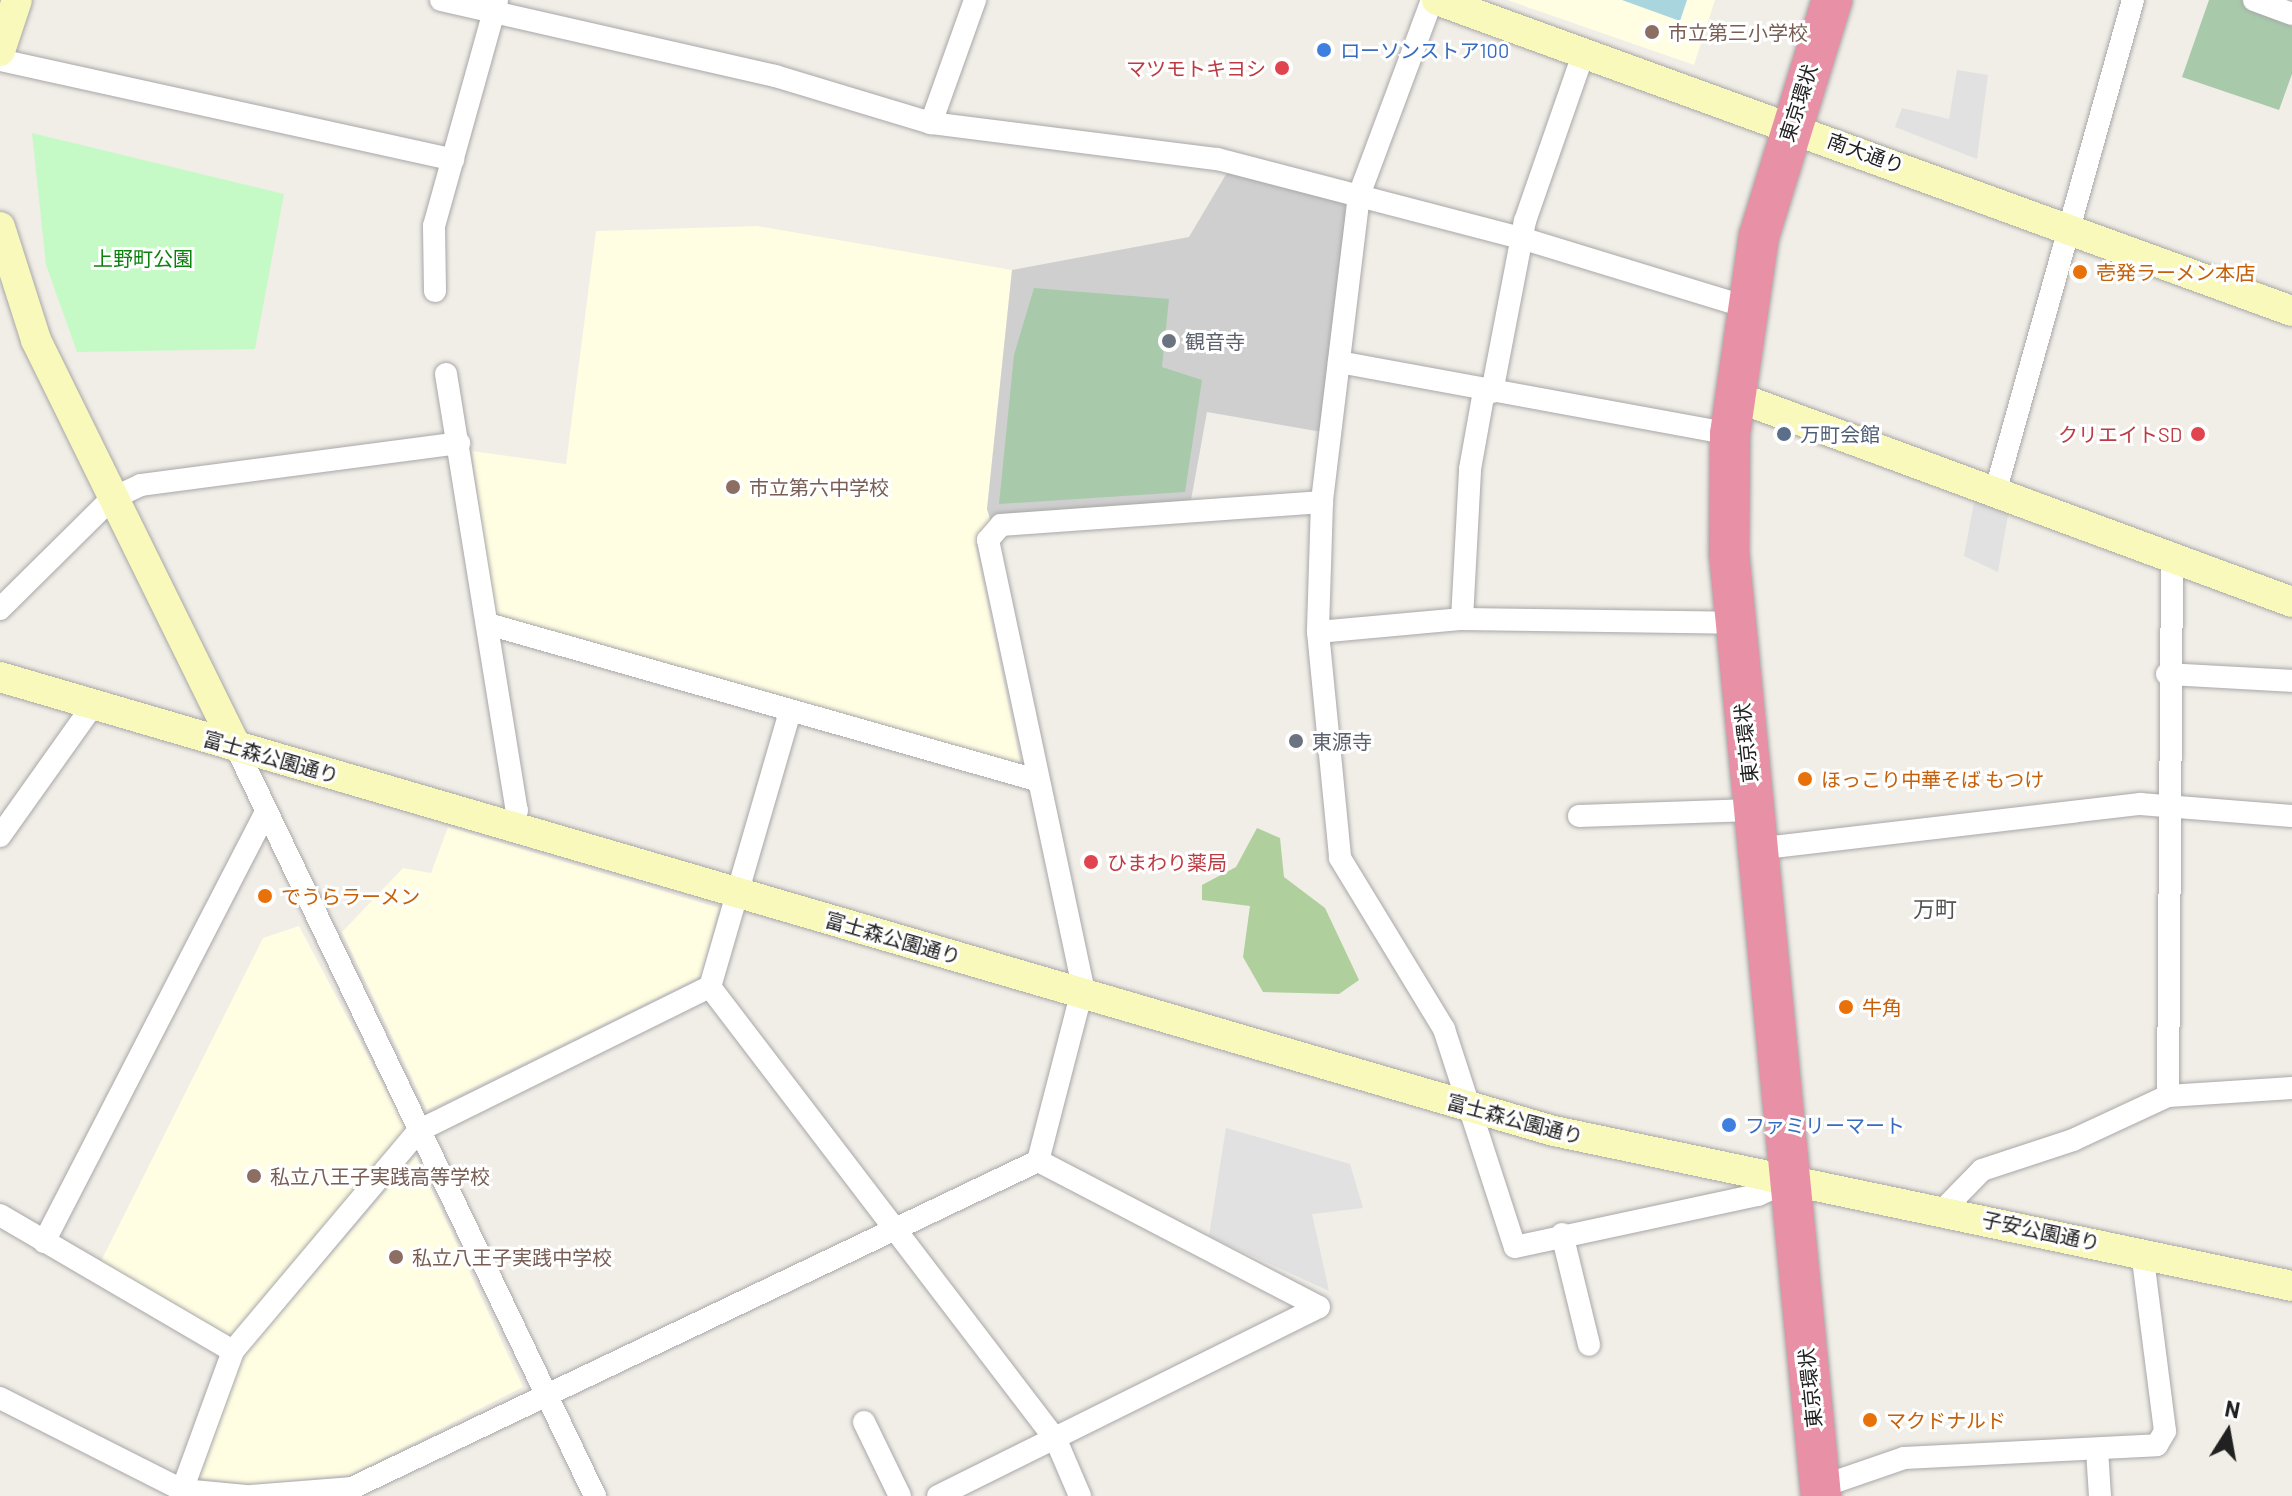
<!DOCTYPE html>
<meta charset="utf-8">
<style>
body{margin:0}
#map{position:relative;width:2292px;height:1496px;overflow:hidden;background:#f1ede7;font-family:Barlow,"Noto Sans JP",sans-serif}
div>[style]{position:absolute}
.education>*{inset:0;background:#fffde2}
.religious>*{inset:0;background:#cfcfcf}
.forest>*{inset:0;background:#afd09c}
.cemetery>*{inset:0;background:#a8caab}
.park>*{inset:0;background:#c5fac6}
.parking>*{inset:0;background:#e1e1e1}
.water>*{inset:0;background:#a8d5de}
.roads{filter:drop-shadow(0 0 2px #a8a8a8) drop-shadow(0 0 2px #a8a8a8)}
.street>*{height:22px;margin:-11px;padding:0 11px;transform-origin:11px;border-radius:11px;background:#fff}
.secondary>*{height:30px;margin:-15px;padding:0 15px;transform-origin:15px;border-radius:15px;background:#faf9bc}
.highway>*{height:40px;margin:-20px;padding:0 20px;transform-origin:20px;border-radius:20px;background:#e890a5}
.dots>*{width:22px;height:22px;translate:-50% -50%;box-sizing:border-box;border:4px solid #fff;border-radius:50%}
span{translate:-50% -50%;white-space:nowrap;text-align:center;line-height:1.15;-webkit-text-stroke:6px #fff;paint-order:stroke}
.education-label{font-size:20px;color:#785e54}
.left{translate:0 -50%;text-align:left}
.shop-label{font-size:20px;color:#366cbe}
.health-label{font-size:20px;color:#be3a42}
.right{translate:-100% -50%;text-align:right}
.street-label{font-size:20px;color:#212121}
.park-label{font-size:20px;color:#0c820e}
.food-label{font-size:20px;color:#c56008}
.worship-label{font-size:20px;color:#5b616d}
.service-label{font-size:20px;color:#4e5e75}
.neighbourhood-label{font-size:22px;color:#545454}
.north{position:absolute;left:2188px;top:1392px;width:80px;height:80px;-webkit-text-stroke:6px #fff;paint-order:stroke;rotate:11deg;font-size:22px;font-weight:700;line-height:32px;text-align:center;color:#212121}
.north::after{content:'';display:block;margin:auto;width:28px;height:36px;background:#212121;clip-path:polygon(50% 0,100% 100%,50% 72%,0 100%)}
</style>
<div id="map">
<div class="education">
<div style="clip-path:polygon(1507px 0,1715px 0,1694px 65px)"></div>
<div style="clip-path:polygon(757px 226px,1012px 270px,987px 509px,992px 525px,975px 544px,1020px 761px,1008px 765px,494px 617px,472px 451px,566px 464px,596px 231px)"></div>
<div style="clip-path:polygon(448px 827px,719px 908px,701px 976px,427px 1110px,342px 932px,403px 868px,431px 873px)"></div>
<div style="clip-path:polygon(299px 926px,406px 1128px,230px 1340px,101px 1261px,263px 938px)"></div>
<div style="clip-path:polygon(416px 1156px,523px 1387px,350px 1475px,251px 1484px,199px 1478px,242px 1357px)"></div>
</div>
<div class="religious">
<div style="clip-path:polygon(1231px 166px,1342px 199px,1348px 212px,1322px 432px,1207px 412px,1191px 500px,1000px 516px,992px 525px,987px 509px,1012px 270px,1189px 237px)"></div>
</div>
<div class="forest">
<div style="clip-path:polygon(1257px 828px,1280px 838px,1284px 877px,1325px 908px,1359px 980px,1339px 994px,1263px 992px,1243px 957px,1250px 906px,1202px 900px,1202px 885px,1236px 867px)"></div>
</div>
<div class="cemetery">
<div style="clip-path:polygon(2209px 0,2254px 0,2292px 14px,2292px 74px,2279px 110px,2182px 77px)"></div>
<div style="clip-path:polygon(1034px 288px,1169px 299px,1162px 367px,1202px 380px,1185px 492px,999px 504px,1014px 355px)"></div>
</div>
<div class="park">
<div style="clip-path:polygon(32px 133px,284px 194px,255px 349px,77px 352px,46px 265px)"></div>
</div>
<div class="parking">
<div style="clip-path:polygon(1957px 70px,1988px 75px,1977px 159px,1895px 127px,1902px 108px,1949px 119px)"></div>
<div style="clip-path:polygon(1977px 486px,2011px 498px,1998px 572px,1964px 556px)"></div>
<div style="clip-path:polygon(1226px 1128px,1350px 1164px,1363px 1208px,1312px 1214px,1329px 1291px,1209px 1236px)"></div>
</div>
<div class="water">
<div style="clip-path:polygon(1622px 0,1687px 0,1680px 21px)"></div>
</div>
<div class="roads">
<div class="street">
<div style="left:441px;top:0;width:343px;rotate:12.8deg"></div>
<div style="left:775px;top:76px;width:163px;rotate:16.8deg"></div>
<div style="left:931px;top:123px;width:288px;rotate:7.2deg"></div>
<div style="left:1217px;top:159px;width:314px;rotate:14.6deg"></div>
<div style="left:1521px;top:238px;width:235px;rotate:17deg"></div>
<div style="left:1432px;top:0;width:208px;rotate:110.5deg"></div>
<div style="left:1359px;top:195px;width:309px;rotate:96.9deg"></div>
<div style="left:1322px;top:502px;width:130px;rotate:91.8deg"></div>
<div style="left:1318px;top:632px;width:227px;rotate:84.4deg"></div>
<div style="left:1340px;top:858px;width:200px;rotate:58.7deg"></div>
<div style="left:1444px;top:1029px;width:229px;rotate:72deg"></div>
<div style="left:1515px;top:1247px;width:249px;rotate:-12.1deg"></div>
<div style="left:1758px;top:1195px;width:35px;rotate:-24deg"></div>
<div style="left:2254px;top:0;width:40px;rotate:20.2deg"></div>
<div style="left:0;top:60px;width:464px;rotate:12.4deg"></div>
<div style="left:931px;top:123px;width:131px;rotate:-70.3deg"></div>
<div style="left:435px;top:291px;width:65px;rotate:-90.9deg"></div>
<div style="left:434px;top:226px;width:235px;rotate:-74.4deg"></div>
<div style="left:1339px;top:362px;width:398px;rotate:10.4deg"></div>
<div style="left:446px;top:374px;width:442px;rotate:80.8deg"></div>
<div style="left:517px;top:810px;width:16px;rotate:104deg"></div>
<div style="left:1492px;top:392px;width:174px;rotate:-79.1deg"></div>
<div style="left:1525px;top:221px;width:179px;rotate:-70.8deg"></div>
<div style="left:1995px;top:493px;width:512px;rotate:-74.36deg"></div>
<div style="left:0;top:609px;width:156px;rotate:-44.7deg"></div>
<div style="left:111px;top:499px;width:33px;rotate:-25deg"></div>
<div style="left:141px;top:485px;width:321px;rotate:-7.5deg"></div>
<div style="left:1462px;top:619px;width:150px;rotate:-86.9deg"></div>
<div style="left:1470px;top:469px;width:79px;rotate:-79.8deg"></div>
<div style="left:488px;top:624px;width:570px;rotate:15.89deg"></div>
<div style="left:1318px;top:632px;width:145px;rotate:-5.2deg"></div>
<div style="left:1462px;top:619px;width:272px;rotate:0.8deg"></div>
<div style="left:2167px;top:674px;width:125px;rotate:3.2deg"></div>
<div style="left:236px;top:747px;width:831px;rotate:64.39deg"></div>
<div style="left:1579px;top:816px;width:173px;rotate:-2deg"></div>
<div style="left:0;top:836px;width:161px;rotate:-54.6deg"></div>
<div style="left:1756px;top:849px;width:387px;rotate:-6.7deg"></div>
<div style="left:2140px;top:804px;width:152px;rotate:4.5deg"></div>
<div style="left:710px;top:987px;width:570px;rotate:52.63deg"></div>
<div style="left:1056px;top:1440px;width:61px;rotate:66.8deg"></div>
<div style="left:2168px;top:1096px;width:538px;rotate:-89.57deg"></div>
<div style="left:1038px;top:1161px;width:180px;rotate:-75.5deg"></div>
<div style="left:1083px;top:987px;width:457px;rotate:-102deg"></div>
<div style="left:988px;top:540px;width:20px;rotate:-49deg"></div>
<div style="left:1001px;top:525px;width:322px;rotate:-4.1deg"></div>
<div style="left:1942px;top:1211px;width:57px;rotate:-45.7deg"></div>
<div style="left:1982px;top:1170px;width:96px;rotate:-18.2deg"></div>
<div style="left:2073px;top:1140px;width:105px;rotate:-24.9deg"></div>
<div style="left:2168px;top:1096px;width:124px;rotate:-3.7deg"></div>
<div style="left:0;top:1215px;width:270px;rotate:30.3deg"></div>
<div style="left:1562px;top:1234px;width:114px;rotate:76.3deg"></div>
<div style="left:44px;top:1242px;width:484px;rotate:-62.7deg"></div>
<div style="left:0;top:1398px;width:204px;rotate:26.8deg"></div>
<div style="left:182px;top:1490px;width:64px;rotate:5.4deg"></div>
<div style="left:864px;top:1422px;width:82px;rotate:64.1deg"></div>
<div style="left:2097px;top:1450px;width:46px;rotate:86.3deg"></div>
<div style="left:1820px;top:1487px;width:89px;rotate:-19deg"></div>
<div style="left:1904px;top:1458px;width:253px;rotate:-2.9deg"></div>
<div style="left:2157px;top:1445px;width:16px;rotate:-60deg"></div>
<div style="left:2165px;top:1431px;width:180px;rotate:-97.3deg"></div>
<div style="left:180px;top:1496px;width:154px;rotate:-69.9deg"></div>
<div style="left:233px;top:1351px;width:287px;rotate:-49.9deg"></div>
<div style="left:418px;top:1131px;width:326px;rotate:-26.3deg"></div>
<div style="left:710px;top:987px;width:286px;rotate:-73.8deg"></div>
<div style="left:249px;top:1496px;width:103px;rotate:-4.4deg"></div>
<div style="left:352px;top:1488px;width:760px;rotate:-25.49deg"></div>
<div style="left:938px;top:1496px;width:425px;rotate:-26.4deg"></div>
<div style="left:1319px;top:1307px;width:317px;rotate:-152.5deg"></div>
</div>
<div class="secondary">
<div style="left:1437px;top:0;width:910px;rotate:19.99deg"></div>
<div style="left:0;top:51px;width:54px;rotate:-71.6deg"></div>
<div style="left:0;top:227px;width:119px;rotate:72.3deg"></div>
<div style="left:36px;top:340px;width:453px;rotate:63.8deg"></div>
<div style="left:1734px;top:396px;width:595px;rotate:20.26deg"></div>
<div style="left:0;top:677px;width:1619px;rotate:16.29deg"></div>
<div style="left:1554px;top:1131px;width:754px;rotate:11.86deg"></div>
</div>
<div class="highway">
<div style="left:1821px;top:1496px;width:948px;rotate:-95.57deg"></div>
<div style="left:1729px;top:552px;width:118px;rotate:-89.5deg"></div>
<div style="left:1730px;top:434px;width:200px;rotate:-81.7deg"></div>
<div style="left:1759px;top:236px;width:247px;rotate:-72.8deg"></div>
</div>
</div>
<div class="dots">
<div style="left:1652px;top:32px;background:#8d6e63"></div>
<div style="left:1324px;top:50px;background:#3f7fe0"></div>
<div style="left:1282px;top:68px;background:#e0444e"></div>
<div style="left:2080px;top:272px;background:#e8710a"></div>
<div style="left:1169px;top:341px;background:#6b7280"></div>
<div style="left:1784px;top:434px;background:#5c6f8a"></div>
<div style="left:2198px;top:434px;background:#e0444e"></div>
<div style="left:733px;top:487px;background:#8d6e63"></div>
<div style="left:1296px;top:741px;background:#6b7280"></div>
<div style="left:1805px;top:779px;background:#e8710a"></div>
<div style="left:1091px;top:862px;background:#e0444e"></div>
<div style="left:265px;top:896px;background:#e8710a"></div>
<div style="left:1846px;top:1007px;background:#e8710a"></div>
<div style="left:1729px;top:1125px;background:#3f7fe0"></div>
<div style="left:254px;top:1176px;background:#8d6e63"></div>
<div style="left:396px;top:1257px;background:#8d6e63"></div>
<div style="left:1870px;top:1420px;background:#e8710a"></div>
</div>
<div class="education-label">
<span class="left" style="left:1668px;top:32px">市立第三小学校</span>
<span class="left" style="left:749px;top:487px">市立第六中学校</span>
<span class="left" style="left:270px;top:1176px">私立八王子実践高等学校</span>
<span class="left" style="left:412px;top:1257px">私立八王子実践中学校</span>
</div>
<div class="shop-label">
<span class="left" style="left:1340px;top:50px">ローソンストア100</span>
<span class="left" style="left:1745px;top:1125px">ファミリーマート</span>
</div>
<div class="health-label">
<span class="right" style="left:1266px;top:68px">マツモトキヨシ</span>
<span class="right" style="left:2182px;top:434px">クリエイトSD</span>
<span class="left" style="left:1107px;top:862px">ひまわり薬局</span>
</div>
<div class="street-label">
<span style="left:1798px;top:103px;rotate:-72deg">東京環状</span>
<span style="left:1866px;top:153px;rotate:20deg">南大通り</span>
<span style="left:1746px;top:743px;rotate:-96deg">東京環状</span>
<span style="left:271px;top:757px;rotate:16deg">富士森公園通り</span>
<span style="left:893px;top:938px;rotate:16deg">富士森公園通り</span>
<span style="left:1515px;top:1119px;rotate:15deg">富士森公園通り</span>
<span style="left:2041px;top:1231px;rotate:12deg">子安公園通り</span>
<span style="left:1810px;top:1388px;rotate:-96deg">東京環状</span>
</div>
<div class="park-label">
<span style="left:143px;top:258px">上野町公園</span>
</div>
<div class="food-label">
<span class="left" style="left:2096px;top:272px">壱発ラーメン本店</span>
<span class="left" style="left:1821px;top:779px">ほっこり中華そば もつけ</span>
<span class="left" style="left:281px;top:896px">でうらラーメン</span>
<span class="left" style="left:1862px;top:1007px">牛角</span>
<span class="left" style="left:1886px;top:1420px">マクドナルド</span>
</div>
<div class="worship-label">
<span class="left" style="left:1185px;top:341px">観音寺</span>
<span class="left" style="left:1312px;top:741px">東源寺</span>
</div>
<div class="service-label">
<span class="left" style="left:1800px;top:434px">万町会館</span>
</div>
<div class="neighbourhood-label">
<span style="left:1935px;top:909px">万町</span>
</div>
<div class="north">N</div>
</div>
